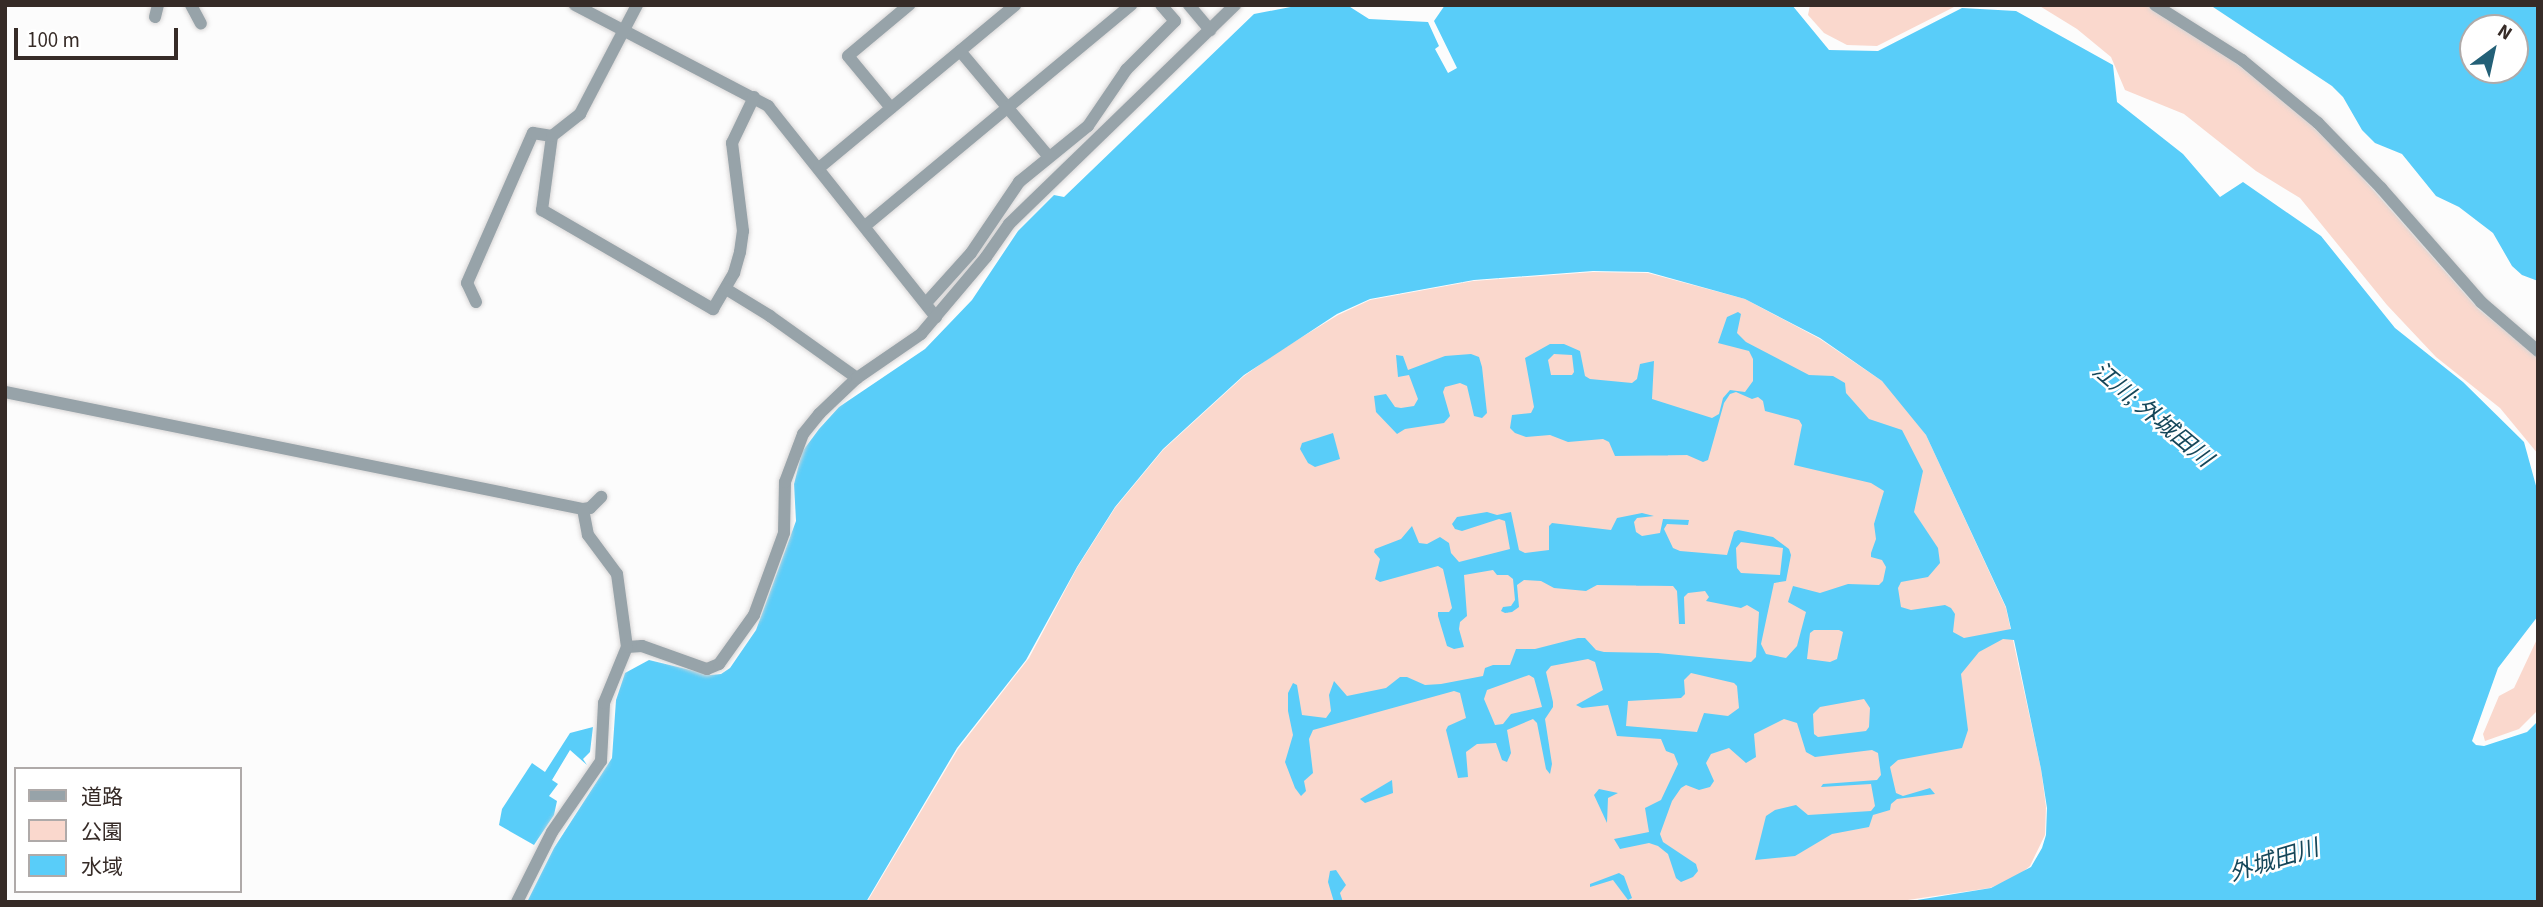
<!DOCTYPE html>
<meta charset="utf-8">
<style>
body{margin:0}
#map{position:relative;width:2543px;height:907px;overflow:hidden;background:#fcfcfc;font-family:"Source Sans 3","Noto Sans JP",sans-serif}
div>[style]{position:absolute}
.green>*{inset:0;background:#fad8cd}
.water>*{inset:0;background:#59cdf9}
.roads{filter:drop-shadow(0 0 2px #d8d6d6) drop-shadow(0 0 2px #d8d6d6)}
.minor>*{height:12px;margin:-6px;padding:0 6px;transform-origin:6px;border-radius:6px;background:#97a3a9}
span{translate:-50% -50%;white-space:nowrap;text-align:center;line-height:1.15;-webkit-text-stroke:5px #fff;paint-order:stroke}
.water-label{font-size:23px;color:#15475a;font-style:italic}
.frame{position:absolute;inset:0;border:7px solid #362b27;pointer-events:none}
.legend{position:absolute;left:14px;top:767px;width:228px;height:126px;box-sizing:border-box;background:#fff;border:2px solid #afaaa9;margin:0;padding:9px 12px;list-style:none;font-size:21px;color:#362b27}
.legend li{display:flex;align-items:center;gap:14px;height:35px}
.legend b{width:35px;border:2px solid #afaaa9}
.north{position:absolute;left:2459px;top:14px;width:70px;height:70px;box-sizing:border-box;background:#fff;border:2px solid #afaaa9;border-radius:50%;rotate:33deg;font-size:19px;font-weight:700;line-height:28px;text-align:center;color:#362b27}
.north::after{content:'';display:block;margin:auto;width:24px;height:32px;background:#236077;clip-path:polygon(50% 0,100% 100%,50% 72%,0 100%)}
.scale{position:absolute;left:14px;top:28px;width:164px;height:32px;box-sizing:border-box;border:4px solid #362b27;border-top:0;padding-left:9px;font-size:21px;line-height:24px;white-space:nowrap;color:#362b27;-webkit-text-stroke:5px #fff;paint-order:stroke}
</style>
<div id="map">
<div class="green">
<div style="clip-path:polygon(1810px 5px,1958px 5px,1877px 46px,1847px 45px,1824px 33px,1808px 15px)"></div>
<div style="clip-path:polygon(2038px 5px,2148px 5px,2211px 44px,2297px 111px,2352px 166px,2478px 309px,2538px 357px,2538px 454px,2500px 408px,2436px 357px,2387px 305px,2300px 198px,2256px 171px,2184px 114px,2125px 90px,2111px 57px,2077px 29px)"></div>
<div style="clip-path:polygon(1593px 272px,1648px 273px,1745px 299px,1820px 339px,1882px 381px,1897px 397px,1926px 435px,2006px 608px,2041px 769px,2046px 807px,2045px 835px,2030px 866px,2018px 876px,1990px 888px,1894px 902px,867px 902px,958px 749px,1029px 658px,1077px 568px,1115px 508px,1163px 450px,1244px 376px,1276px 353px,1338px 315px,1370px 300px,1473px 281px)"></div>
<div style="clip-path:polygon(2538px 637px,2538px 710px,2519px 729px,2485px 741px,2483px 734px,2499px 696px,2514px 688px)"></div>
</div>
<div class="water">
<div style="clip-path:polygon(evenodd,1301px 5px,1347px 5px,1369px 19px,1428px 22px,1439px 46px,1435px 49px,1448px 73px,1457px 68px,1434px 21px,1445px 5px,1792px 5px,1829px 50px,1878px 51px,1962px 8px,2016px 11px,2113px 65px,2117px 102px,2183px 154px,2220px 197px,2243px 182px,2321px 236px,2395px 328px,2463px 382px,2524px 442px,2538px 493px,2538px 616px,2498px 668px,2472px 741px,2476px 745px,2484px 746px,2527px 732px,2538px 721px,2538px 902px,1905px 902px,1991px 888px,2031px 867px,2042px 848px,2046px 835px,2047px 808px,2041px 769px,2014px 640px,2003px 639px,1979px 652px,1961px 674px,1968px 730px,1962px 748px,1898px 760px,1890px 767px,1896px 793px,1903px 796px,1930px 788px,1935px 794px,1897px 799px,1891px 804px,1890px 810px,1873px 815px,1869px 827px,1832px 834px,1795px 856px,1755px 860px,1766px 816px,1775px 810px,1796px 805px,1808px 815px,1871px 811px,1875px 806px,1871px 784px,1821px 787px,1823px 784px,1877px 780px,1881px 775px,1878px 753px,1872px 750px,1815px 757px,1806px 752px,1797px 723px,1784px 719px,1754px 734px,1756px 757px,1746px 763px,1729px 748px,1711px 754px,1706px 763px,1714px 781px,1710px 787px,1699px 790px,1686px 785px,1681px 788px,1672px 801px,1660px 834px,1663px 842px,1696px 864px,1698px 871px,1693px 877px,1681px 882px,1676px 878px,1668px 854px,1658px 846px,1649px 843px,1620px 849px,1614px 839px,1649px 832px,1645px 808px,1661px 800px,1678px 764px,1674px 754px,1666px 751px,1661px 739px,1617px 736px,1608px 705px,1582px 708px,1576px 705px,1603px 690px,1595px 662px,1588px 659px,1551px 666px,1546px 672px,1553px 702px,1553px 707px,1545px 719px,1552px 764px,1550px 774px,1546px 769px,1537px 723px,1533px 719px,1507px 730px,1511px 753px,1507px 762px,1502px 760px,1496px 743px,1477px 744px,1466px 752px,1468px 777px,1458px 778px,1446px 730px,1448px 726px,1466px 718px,1460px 693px,1454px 691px,1313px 730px,1309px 739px,1313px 773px,1304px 781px,1306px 791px,1301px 796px,1295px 788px,1285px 762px,1293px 735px,1288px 711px,1288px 693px,1293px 683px,1297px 685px,1302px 715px,1326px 718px,1331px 711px,1329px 695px,1334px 681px,1347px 696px,1386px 688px,1400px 677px,1407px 677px,1425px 685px,1441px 684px,1483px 676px,1485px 668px,1493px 665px,1510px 665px,1516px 649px,1535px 649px,1578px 638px,1585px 638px,1596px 650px,1604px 652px,1658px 653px,1751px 662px,1756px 657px,1759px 612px,1747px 605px,1741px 608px,1706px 601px,1709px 597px,1705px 591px,1688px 593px,1684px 597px,1685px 624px,1679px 624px,1677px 591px,1673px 586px,1597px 585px,1586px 591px,1554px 588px,1541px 581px,1524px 580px,1517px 585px,1519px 607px,1512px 612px,1505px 613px,1501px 611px,1503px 607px,1511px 606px,1515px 600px,1513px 579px,1508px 575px,1497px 575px,1493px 570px,1464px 575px,1467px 616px,1460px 622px,1459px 629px,1464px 647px,1454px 649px,1447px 646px,1438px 616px,1438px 612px,1449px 612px,1452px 608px,1443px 569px,1438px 566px,1380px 582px,1375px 579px,1380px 559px,1374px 552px,1375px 549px,1401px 539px,1412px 526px,1419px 543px,1427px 544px,1440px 537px,1449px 543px,1451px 553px,1459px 562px,1510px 549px,1505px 521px,1499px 519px,1462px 531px,1455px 529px,1452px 524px,1457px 517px,1487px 512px,1497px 515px,1511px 512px,1519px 550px,1525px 553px,1549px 550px,1549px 526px,1552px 523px,1611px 530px,1617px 518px,1642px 513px,1654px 516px,1637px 518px,1634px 522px,1636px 532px,1642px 536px,1660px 533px,1663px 519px,1689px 520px,1688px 525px,1667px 524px,1664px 529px,1673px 548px,1680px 551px,1727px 555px,1734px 532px,1738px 530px,1773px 537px,1789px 549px,1791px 555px,1786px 581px,1774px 583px,1761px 644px,1766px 654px,1786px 658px,1797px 646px,1806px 612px,1788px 602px,1793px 586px,1820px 593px,1848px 584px,1879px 585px,1883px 581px,1886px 567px,1882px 560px,1871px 557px,1871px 553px,1876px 539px,1874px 524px,1884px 491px,1871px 483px,1794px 465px,1802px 425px,1799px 420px,1765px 411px,1763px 401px,1758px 397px,1752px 399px,1736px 392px,1730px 394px,1724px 403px,1708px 460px,1703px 462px,1687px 455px,1615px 456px,1609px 442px,1603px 439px,1568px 442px,1550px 435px,1526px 437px,1515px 433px,1510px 428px,1512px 415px,1531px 413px,1534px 407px,1525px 358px,1550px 344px,1564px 344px,1580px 351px,1585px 376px,1590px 379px,1632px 383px,1637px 379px,1640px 364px,1654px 361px,1652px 399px,1712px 418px,1719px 414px,1723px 398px,1730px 390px,1745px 392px,1753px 381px,1753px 359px,1749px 351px,1718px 343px,1727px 317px,1738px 312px,1741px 314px,1737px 333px,1746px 342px,1809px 375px,1833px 376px,1845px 383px,1846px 393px,1869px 419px,1902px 430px,1923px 471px,1914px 512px,1938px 548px,1940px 563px,1928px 577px,1901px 582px,1898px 588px,1901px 607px,1911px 610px,1945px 605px,1951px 608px,1955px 614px,1953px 632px,1964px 638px,2011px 629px,2006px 607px,1926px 435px,1882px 381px,1820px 338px,1745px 299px,1648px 272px,1593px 271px,1474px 280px,1370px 299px,1337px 314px,1244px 375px,1163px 449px,1115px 507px,1077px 567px,1026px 660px,957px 748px,866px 902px,527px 902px,554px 848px,612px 758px,616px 700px,625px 673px,649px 660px,711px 675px,721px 674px,730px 668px,756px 630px,796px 521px,794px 484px,802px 452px,819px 429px,839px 407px,925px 349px,972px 300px,1018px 231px,1054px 195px,1064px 197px,1254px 14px,1301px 5px,1554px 354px,1572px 355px,1574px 372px,1572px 375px,1551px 375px,1548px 360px,1554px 354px,1301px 5px,1741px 542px,1783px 548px,1780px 575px,1741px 573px,1737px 568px,1736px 548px,1741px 542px,1301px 5px,1814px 630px,1839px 630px,1843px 632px,1837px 659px,1830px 662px,1807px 659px,1810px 633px,1814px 630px,1301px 5px,1691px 673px,1734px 683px,1737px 686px,1739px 708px,1728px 716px,1704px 713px,1697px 732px,1626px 726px,1628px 701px,1681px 698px,1685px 694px,1684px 680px,1691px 673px,1301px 5px,1529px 675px,1534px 678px,1542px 707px,1511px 714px,1503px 724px,1495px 725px,1484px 699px,1487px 690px,1529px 675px,1301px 5px,1864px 699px,1870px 708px,1869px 727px,1866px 731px,1818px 737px,1814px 734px,1813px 714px,1820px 707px,1864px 699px)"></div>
<div style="clip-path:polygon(evenodd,2210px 5px,2538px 5px,2538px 281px,2522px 275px,2512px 266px,2493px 233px,2459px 207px,2436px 196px,2402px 154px,2375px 143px,2362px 130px,2343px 97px,2332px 86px,2210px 5px,2473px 28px,2515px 28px,2515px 70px,2473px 70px,2473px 28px)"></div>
<div style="clip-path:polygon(1471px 354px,1479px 357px,1482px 367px,1487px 413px,1482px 418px,1474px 416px,1467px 386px,1460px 383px,1445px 387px,1443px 392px,1450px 416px,1444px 423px,1405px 429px,1397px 434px,1376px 412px,1374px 396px,1386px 394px,1395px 407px,1401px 408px,1414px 406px,1418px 399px,1409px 375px,1398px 377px,1396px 355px,1403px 356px,1408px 370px,1445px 356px)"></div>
<div style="clip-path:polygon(1333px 433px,1340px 459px,1315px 467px,1308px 463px,1300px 449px,1302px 443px)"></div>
<div style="clip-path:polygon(593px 727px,590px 752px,583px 759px,587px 765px,570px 750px,552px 780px,558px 784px,549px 796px,557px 801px,554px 815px,534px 845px,499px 825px,502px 809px,532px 763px,545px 772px,570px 733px)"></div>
<div style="clip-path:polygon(1392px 780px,1393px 793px,1365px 803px,1360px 799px)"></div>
<div style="clip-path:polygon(1599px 789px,1618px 793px,1608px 798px,1607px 823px,1594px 795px)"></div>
<div style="clip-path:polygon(1336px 870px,1346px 885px,1340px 893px,1343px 902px,1334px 902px,1328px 882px,1330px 871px)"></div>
<div style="clip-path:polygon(1619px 873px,1624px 876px,1632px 898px,1628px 900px,1613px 880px,1590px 887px,1590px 884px)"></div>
</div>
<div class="roads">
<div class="minor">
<div style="left:191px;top:5px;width:21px;rotate:62deg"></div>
<div style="left:575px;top:5px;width:218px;rotate:27.6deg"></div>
<div style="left:768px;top:106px;width:270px;rotate:51.5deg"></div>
<div style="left:1189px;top:5px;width:33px;rotate:50deg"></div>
<div style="left:2155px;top:5px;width:103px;rotate:32.3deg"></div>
<div style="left:2242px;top:60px;width:99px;rotate:39.7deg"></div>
<div style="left:2318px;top:123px;width:91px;rotate:45.9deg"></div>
<div style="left:2381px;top:188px;width:152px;rotate:48.7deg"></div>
<div style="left:2481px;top:302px;width:75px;rotate:40.7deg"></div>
<div style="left:155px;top:17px;width:12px;rotate:-76deg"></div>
<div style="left:960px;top:51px;width:137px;rotate:50deg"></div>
<div style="left:891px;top:108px;width:67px;rotate:-129.6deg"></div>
<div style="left:848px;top:56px;width:80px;rotate:-39.9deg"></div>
<div style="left:552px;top:136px;width:75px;rotate:97.7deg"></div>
<div style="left:542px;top:210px;width:198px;rotate:30.1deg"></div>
<div style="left:713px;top:309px;width:42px;rotate:-59.7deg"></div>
<div style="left:734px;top:273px;width:22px;rotate:-74deg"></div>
<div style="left:740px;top:252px;width:21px;rotate:-82deg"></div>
<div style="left:743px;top:231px;width:89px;rotate:-97.1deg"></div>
<div style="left:732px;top:143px;width:51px;rotate:-64.4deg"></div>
<div style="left:819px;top:168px;width:255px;rotate:-39.7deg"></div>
<div style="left:865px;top:226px;width:346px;rotate:-39.7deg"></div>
<div style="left:726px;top:289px;width:52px;rotate:31.5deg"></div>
<div style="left:770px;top:316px;width:107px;rotate:35.5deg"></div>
<div style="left:476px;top:302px;width:21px;rotate:-115deg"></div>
<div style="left:467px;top:283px;width:164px;rotate:-66.3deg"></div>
<div style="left:533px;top:133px;width:19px;rotate:9deg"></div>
<div style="left:552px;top:136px;width:36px;rotate:-38deg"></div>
<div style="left:580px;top:114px;width:123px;rotate:-62.4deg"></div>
<div style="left:926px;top:303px;width:67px;rotate:-48deg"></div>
<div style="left:971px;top:253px;width:86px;rotate:-55.9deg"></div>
<div style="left:1019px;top:182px;width:89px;rotate:-39.1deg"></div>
<div style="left:1088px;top:126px;width:68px;rotate:-55.8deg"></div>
<div style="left:1126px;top:70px;width:69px;rotate:-45deg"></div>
<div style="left:1175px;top:21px;width:21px;rotate:-131deg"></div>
<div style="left:5px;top:392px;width:590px;rotate:11.44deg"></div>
<div style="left:583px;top:509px;width:7px;rotate:-8deg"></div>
<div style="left:590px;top:508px;width:16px;rotate:-45deg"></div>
<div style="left:627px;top:647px;width:15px;rotate:-4deg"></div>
<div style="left:642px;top:646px;width:69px;rotate:19.5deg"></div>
<div style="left:707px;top:669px;width:13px;rotate:-23deg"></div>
<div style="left:719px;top:664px;width:60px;rotate:-54.5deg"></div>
<div style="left:754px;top:615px;width:87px;rotate:-69.9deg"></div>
<div style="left:784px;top:533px;width:51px;rotate:-88.9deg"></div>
<div style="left:785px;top:482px;width:51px;rotate:-69.4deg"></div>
<div style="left:803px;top:434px;width:26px;rotate:-51deg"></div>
<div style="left:819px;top:414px;width:52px;rotate:-43.5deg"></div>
<div style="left:857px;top:378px;width:78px;rotate:-34.5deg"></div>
<div style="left:921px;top:334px;width:101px;rotate:-49.8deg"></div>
<div style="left:986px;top:257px;width:40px;rotate:-55.1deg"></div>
<div style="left:1009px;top:224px;width:315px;rotate:-44.1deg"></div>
<div style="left:517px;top:902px;width:78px;rotate:-63.4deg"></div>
<div style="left:552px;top:832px;width:86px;rotate:-55.4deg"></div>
<div style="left:601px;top:761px;width:58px;rotate:-87deg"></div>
<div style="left:604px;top:703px;width:61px;rotate:-67.7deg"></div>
<div style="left:627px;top:647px;width:74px;rotate:-97.8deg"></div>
<div style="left:617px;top:574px;width:49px;rotate:-126.6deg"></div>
<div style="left:588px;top:535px;width:26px;rotate:-101deg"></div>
</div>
</div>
<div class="water-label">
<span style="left:2152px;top:415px;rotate:40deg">江川; 外城田川</span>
<span style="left:2274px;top:861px;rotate:-17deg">外城田川</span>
</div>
<div class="frame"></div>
<ul class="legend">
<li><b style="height:9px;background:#97a3a9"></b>道路</li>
<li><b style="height:19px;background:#fad8cd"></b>公園</li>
<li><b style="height:19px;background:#59cdf9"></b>水域</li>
</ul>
<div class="north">N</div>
<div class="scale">100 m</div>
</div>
